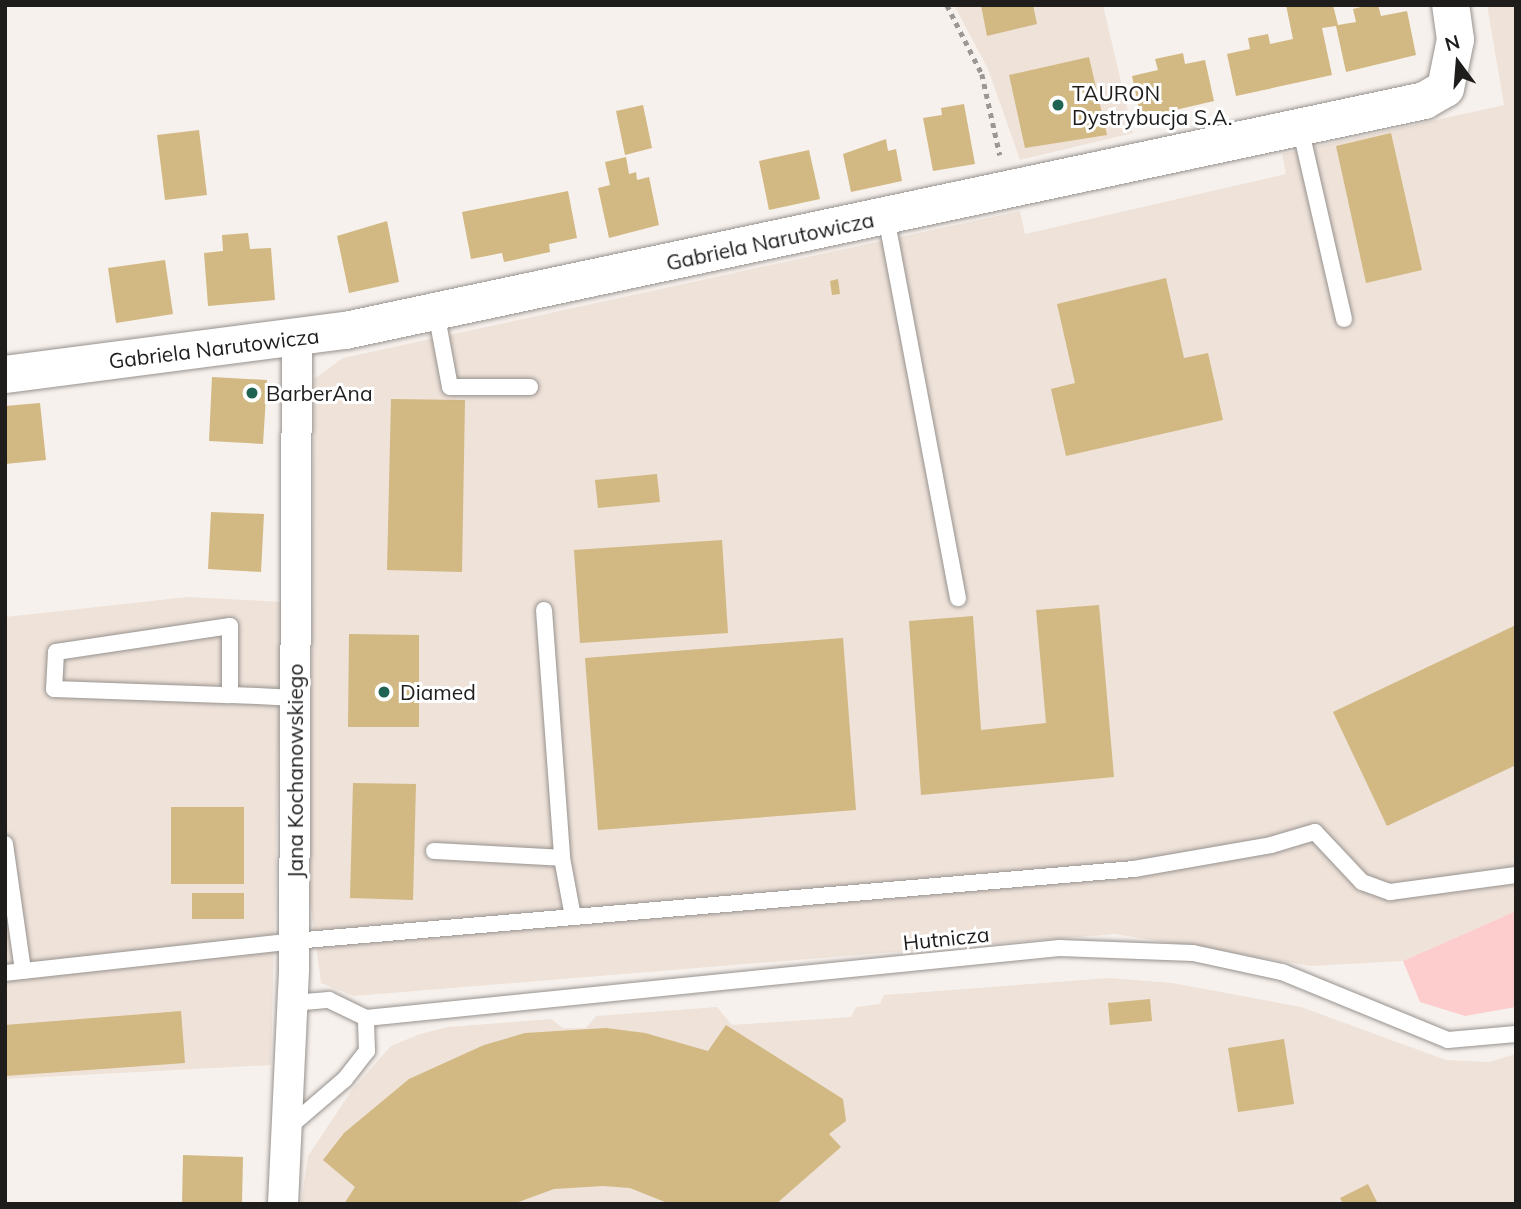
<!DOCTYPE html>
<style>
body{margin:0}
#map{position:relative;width:1521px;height:1209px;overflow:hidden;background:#f7f1ed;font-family:Mulish,sans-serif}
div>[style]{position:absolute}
.built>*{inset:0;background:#eee2d9}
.green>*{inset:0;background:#fdcccd}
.building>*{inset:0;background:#d2b882}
.path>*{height:4.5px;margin-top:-2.25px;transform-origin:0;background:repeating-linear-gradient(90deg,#9c9795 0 5px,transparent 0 10px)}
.roads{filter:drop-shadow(0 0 2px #97928e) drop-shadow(0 0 2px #97928e)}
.service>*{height:16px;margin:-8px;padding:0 8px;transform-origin:8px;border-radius:8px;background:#fff}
.minor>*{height:30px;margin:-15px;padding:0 15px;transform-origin:15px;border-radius:15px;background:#fff}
.tertiary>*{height:37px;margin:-18.5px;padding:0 18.5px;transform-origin:18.5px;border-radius:18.5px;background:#fff}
.dots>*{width:19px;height:19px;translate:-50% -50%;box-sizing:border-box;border:4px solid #fff;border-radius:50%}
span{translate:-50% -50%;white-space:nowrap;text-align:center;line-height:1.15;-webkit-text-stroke:6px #fff;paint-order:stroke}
.poi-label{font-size:21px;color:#1f1d1c}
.left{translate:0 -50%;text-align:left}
.street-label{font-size:21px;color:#1f1d1c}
.frame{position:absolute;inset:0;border:7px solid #1f1d1c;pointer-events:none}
.north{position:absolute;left:1423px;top:28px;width:70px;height:70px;-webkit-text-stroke:5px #fff;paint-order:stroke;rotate:344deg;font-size:19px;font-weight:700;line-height:28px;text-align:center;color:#1f1d1c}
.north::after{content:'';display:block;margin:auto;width:24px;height:32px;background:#1f1d1c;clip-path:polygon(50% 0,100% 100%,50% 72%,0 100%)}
</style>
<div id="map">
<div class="built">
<div style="clip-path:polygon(954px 5px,1103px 5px,1133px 133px,1020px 160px,988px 69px)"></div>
<div style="clip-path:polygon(1487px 5px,1516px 5px,1516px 911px,1403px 961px,1311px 966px,1115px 934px,354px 996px,321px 983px,310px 900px,314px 379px,343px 358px,1020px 211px,1025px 234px,1286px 174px,1282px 154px,1504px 105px)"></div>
<div style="clip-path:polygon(188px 597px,282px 602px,271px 1065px,5px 1079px,5px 617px)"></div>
<div style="clip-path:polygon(1110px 978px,1172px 983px,1301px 1007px,1446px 1060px,1489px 1062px,1516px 1054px,1516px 1204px,301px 1204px,308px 1156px,352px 1090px,391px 1046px,420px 1034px,448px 1027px,551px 1019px,563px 1028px,586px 1028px,596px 1016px,717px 1007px,732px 1025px,851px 1017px,856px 1007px,880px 1004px,884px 995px)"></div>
</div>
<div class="green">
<div style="clip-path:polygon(1516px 911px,1516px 1007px,1465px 1016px,1420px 1002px,1403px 961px)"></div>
</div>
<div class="building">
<div style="clip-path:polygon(981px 5px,1033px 5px,1037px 24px,987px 36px)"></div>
<div style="clip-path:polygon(1286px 5px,1333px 5px,1338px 25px,1356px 22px,1353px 9px,1369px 5px,1378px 5px,1381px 16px,1407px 11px,1416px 55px,1346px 72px,1336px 26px,1322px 28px,1332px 75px,1236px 96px,1227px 54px,1250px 49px,1248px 38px,1268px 34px,1270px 44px,1293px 39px)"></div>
<div style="clip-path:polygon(1183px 53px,1185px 64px,1205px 60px,1214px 101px,1141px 118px,1132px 76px,1158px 70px,1155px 59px)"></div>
<div style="clip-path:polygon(1089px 57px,1107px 135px,1025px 148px,1009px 75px)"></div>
<div style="clip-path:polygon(964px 104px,975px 164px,933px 171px,923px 118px,942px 115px,941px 108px)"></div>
<div style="clip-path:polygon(643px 105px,652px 148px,625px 155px,616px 111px)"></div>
<div style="clip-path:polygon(199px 130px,207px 195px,165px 200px,157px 135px)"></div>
<div style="clip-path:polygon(1391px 133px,1422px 270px,1366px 283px,1336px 146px)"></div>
<div style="clip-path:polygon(886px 139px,888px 151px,896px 149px,902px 181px,851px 192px,843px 154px)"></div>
<div style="clip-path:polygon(809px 150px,820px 199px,769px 210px,759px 161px)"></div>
<div style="clip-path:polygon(626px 157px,629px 174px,636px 172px,637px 180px,649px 177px,659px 225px,609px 238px,598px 188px,610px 185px,605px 162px)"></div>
<div style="clip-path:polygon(568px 191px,577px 238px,549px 244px,550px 252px,504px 262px,502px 253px,471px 259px,462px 212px)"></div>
<div style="clip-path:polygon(387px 221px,399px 282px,349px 293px,337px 236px)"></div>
<div style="clip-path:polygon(248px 233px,250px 249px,271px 248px,275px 300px,208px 306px,204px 253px,223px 251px,222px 235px)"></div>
<div style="clip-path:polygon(165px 260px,173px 314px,116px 323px,108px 268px)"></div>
<div style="clip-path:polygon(1166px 278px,1184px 358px,1208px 353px,1223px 420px,1066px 456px,1051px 389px,1075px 383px,1057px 304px)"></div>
<div style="clip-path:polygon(838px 279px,840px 294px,832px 295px,830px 281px)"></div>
<div style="clip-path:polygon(212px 377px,267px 380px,263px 444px,209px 441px)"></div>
<div style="clip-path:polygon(391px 399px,465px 400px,462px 572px,387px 570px)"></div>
<div style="clip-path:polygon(40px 403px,46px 460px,5px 464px,5px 406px)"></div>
<div style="clip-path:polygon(657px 474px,660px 502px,598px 508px,595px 480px)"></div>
<div style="clip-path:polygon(211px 512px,264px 514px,261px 572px,208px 569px)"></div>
<div style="clip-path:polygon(722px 540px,728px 633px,580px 643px,574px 550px)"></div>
<div style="clip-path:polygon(1099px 605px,1114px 777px,921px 795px,909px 621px,973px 616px,981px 730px,1046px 723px,1036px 610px)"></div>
<div style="clip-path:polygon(1516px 625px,1516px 765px,1387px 826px,1333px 712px)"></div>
<div style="clip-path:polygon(349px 634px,419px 635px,419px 727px,348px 727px)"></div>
<div style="clip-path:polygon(843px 638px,856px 810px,598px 830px,585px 658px)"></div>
<div style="clip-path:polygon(353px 783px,416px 784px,413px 900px,350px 898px)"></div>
<div style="clip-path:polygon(171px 807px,244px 807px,244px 884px,171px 884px)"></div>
<div style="clip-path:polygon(192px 893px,244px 893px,244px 919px,192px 919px)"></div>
<div style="clip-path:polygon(1150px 999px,1152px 1021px,1110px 1025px,1108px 1003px)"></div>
<div style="clip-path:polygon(181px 1011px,185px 1063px,5px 1076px,5px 1025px)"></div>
<div style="clip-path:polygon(726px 1025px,843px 1099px,846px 1121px,829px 1134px,841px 1147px,776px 1204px,670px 1204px,630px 1188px,603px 1186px,554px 1189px,513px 1204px,344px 1204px,355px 1187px,323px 1160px,344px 1133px,409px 1079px,484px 1045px,525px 1033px,606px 1028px,645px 1033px,708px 1051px)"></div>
<div style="clip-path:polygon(1284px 1039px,1294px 1104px,1238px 1112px,1228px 1048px)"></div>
<div style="clip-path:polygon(183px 1155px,243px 1157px,242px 1204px,182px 1204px)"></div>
<div style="clip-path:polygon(1368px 1184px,1378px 1204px,1343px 1204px,1340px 1198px)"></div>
</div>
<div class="path">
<div style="left:947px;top:5px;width:77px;rotate:63.1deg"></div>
<div style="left:982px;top:74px;width:83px;rotate:77.5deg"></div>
</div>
<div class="roads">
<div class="service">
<div style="left:1300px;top:127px;width:197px;rotate:77.1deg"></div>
<div style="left:886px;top:217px;width:388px;rotate:79.3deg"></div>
<div style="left:436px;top:312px;width:76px;rotate:79.4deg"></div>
<div style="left:450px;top:387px;width:80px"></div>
<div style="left:544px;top:610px;width:249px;rotate:85.8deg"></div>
<div style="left:562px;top:858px;width:60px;rotate:79.4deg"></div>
<div style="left:230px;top:695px;width:69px;rotate:-90deg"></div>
<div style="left:230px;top:626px;width:176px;rotate:171.5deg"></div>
<div style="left:56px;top:652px;width:37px;rotate:93deg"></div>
<div style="left:54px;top:689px;width:176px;rotate:2deg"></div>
<div style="left:230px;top:695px;width:27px;rotate:2deg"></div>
<div style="left:257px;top:696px;width:38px;rotate:3deg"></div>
<div style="left:5px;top:844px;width:128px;rotate:81.9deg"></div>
<div style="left:434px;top:851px;width:128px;rotate:3.1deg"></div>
<div style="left:5px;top:973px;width:291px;rotate:-6.3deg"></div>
<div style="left:294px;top:941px;width:843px;rotate:-4.9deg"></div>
<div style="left:1134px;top:869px;width:139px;rotate:-9.9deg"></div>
<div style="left:1271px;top:845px;width:46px;rotate:-16.5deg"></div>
<div style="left:1315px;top:832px;width:69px;rotate:46.8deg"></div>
<div style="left:1362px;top:882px;width:30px;rotate:20deg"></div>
<div style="left:1390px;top:892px;width:127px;rotate:-7.7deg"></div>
<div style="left:293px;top:1003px;width:36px;rotate:-5deg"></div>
<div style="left:329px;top:1000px;width:41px;rotate:25.9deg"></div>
<div style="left:366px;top:1018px;width:697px;rotate:-5.77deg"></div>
<div style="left:1059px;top:948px;width:134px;rotate:2.1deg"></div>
<div style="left:1193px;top:953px;width:91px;rotate:12.1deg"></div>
<div style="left:1282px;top:972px;width:179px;rotate:22.3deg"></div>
<div style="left:1448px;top:1040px;width:68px;rotate:-5deg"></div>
<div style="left:288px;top:1128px;width:75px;rotate:-40.7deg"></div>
<div style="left:345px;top:1079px;width:36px;rotate:-52deg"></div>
<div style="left:367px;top:1051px;width:33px;rotate:-92deg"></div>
</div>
<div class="minor">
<div style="left:283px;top:1204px;width:236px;rotate:-87.3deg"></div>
<div style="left:294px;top:968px;width:629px;rotate:-89.73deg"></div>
</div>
<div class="tertiary">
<div style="left:5px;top:374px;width:343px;rotate:-7.4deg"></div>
<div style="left:345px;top:330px;width:1103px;rotate:-12.03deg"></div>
<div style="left:1424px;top:100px;width:24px;rotate:-30deg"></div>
<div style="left:1445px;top:88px;width:50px;rotate:-78.5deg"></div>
<div style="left:1455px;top:39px;width:34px;rotate:-98deg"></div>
</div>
</div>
<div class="dots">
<div style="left:1058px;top:105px;background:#1f6353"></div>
<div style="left:252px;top:393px;background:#1f6353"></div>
<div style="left:384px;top:692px;background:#1f6353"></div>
</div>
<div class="poi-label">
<span class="left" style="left:1072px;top:105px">TAURON<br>Dystrybucja S.A.</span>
<span class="left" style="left:266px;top:393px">BarberAna</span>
<span class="left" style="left:400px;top:692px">Diamed</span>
</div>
<div class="street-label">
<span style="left:770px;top:241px;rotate:-12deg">Gabriela Narutowicza</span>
<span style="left:214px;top:348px;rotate:-7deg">Gabriela Narutowicza</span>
<span style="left:295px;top:771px;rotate:-90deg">Jana Kochanowskiego</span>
<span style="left:946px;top:938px;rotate:-6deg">Hutnicza</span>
</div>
<div class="frame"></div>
<div class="north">N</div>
</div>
